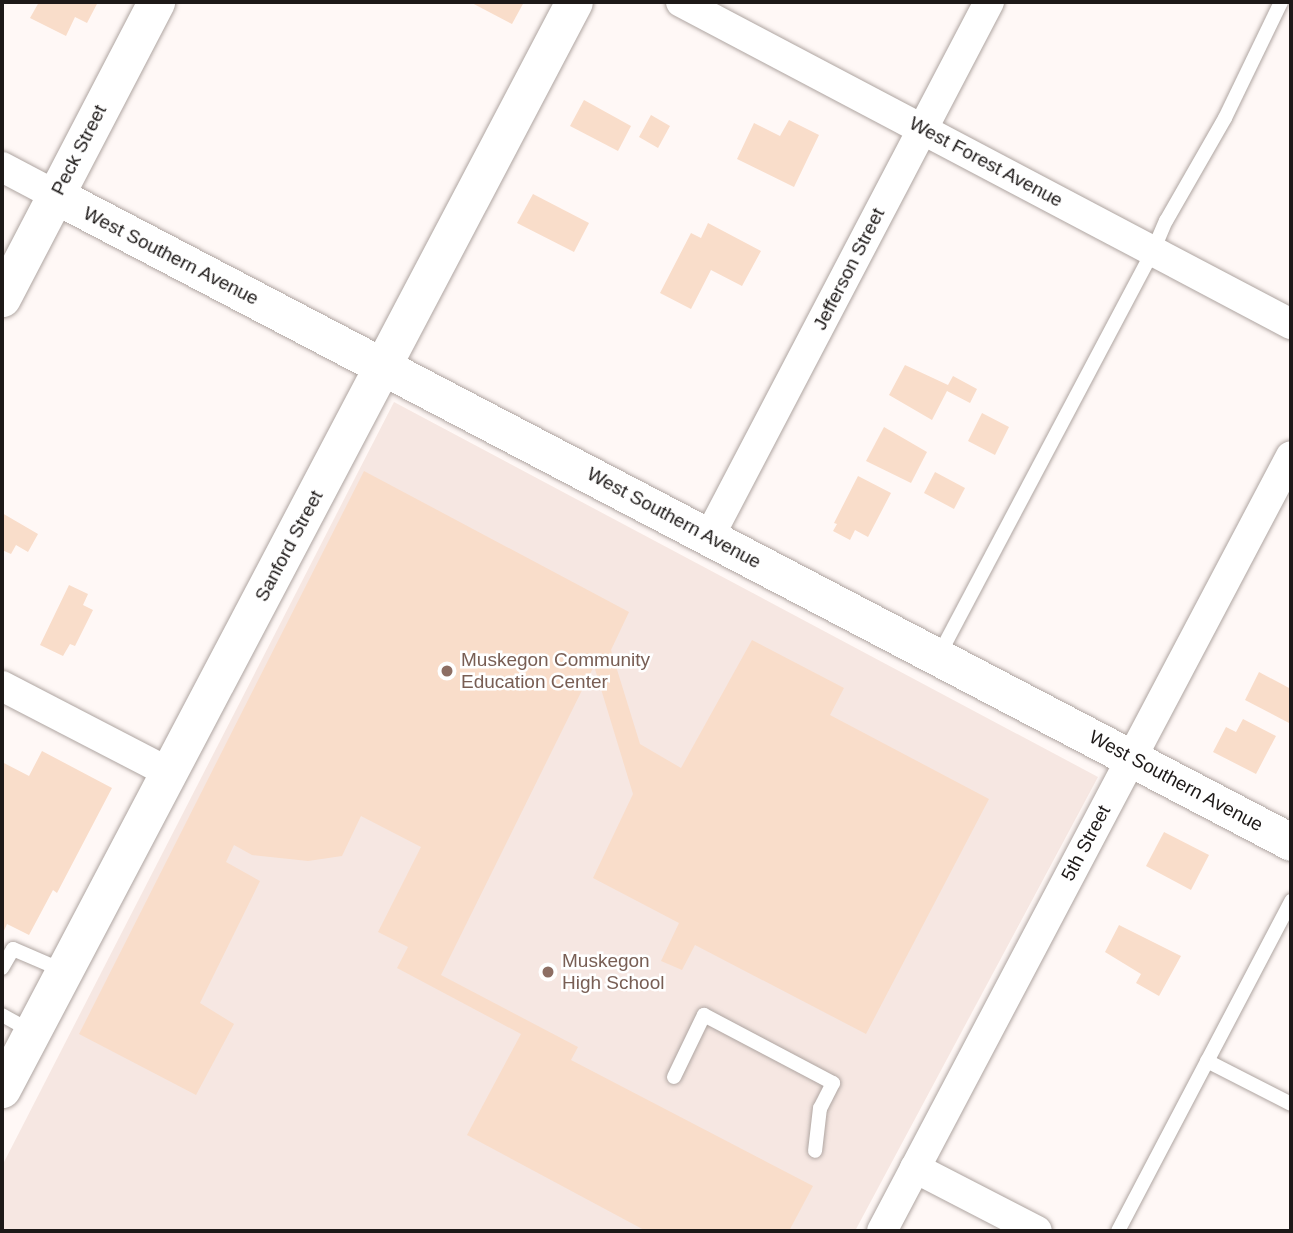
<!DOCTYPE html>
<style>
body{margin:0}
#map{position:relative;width:1293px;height:1233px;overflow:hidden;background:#fff8f6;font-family:Helvetica,sans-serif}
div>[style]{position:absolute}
.built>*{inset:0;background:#f6e7e2}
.building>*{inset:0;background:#f9ddca}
.roads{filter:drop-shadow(0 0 2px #afa5a1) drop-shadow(0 0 2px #afa5a1)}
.service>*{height:14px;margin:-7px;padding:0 7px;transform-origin:7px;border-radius:7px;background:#fff}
.minor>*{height:30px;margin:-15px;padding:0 15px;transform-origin:15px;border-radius:15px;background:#fff}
.tertiary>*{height:37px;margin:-18.5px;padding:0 18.5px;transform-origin:18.5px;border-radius:18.5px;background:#fff}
.dots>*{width:19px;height:19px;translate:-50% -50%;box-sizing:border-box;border:4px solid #fff;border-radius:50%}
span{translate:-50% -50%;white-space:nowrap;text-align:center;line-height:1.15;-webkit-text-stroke:5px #fff;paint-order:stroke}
.street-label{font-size:19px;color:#1d1918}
.education-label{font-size:19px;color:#785e54}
.left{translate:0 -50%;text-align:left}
.frame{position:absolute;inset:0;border:4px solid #1d1918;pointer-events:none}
</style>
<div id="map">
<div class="built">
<div style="clip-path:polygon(394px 402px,1098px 777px,855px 1231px,2px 1231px,2px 1166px)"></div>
</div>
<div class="building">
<div style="clip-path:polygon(39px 2px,98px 2px,87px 23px,75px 17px,66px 36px,30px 18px)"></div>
<div style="clip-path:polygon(470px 2px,524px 2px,512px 24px)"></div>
<div style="clip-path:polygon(584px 100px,631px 126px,618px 151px,570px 126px)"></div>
<div style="clip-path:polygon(651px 115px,670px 126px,658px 148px,639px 137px)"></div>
<div style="clip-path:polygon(789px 120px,819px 135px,794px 187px,737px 159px,754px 123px,780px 136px)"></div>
<div style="clip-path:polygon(533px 194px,589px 223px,574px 252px,517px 223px)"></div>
<div style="clip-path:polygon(708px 223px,761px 251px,742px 286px,711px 270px,691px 309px,660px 293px,691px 233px,701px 238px)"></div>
<div style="clip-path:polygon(905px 365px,948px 385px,953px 376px,977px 389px,970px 403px,947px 391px,932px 420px,889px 395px)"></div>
<div style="clip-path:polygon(982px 413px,1009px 427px,995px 455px,968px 441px)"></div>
<div style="clip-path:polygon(884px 427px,927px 452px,911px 483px,866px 461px)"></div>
<div style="clip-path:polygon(364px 471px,629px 612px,611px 650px,640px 744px,681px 768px,752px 640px,844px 688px,830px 715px,989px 799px,866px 1034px,695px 945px,682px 970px,661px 961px,679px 923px,593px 878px,633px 794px,594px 666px,441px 975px,578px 1047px,571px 1060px,813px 1186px,789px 1231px,646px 1231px,467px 1135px,521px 1034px,397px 968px,408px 947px,378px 932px,421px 847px,361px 816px,342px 856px,308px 861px,252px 855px,234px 845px,226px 862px,260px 881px,200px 1003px,234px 1024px,196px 1095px,79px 1034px)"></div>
<div style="clip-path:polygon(935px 472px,965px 488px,954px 509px,924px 493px)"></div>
<div style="clip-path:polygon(858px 476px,891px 493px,868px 537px,855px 530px,850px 540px,833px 531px,837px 524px,834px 523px)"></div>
<div style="clip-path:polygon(2px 513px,38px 534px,28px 552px,16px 545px,11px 554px,2px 550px)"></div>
<div style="clip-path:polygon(69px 585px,88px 594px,83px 605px,93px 610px,75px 646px,70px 644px,63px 656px,40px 645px)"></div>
<div style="clip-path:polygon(1259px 672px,1291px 689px,1289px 723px,1245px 700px)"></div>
<div style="clip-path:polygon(1243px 719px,1276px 736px,1256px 774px,1213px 752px,1226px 727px,1236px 732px)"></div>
<div style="clip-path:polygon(42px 751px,112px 788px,57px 893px,53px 890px,29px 935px,7px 924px,2px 935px,2px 762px,29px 776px)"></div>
<div style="clip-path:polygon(1164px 832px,1209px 855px,1191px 890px,1146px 866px)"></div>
<div style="clip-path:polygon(1119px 925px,1181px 956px,1159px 996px,1136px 983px,1141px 974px,1105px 952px)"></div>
</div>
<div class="roads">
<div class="service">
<div style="left:939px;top:655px;width:457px;rotate:-62.1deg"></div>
<div style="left:1153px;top:251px;width:33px;rotate:-67deg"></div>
<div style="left:1166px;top:221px;width:119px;rotate:-60.2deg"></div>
<div style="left:1225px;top:118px;width:129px;rotate:-64.2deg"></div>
<div style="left:2px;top:968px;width:22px;rotate:-60deg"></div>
<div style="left:13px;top:949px;width:56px;rotate:23.3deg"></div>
<div style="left:2px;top:1015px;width:33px;rotate:29deg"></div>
<div style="left:1207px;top:1061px;width:94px;rotate:27.1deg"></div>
<div style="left:674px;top:1077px;width:69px;rotate:-64.2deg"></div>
<div style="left:704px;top:1015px;width:146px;rotate:27.8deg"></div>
<div style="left:833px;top:1083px;width:28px;rotate:117deg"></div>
<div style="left:820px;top:1108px;width:43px;rotate:96.6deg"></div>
<div style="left:1118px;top:1231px;width:373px;rotate:-62.3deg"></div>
</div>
<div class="minor">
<div style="left:681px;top:2px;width:690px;rotate:27.83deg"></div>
<div style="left:2px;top:167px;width:60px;rotate:27.8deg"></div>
<div style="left:709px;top:537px;width:604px;rotate:-62.37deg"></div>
<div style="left:2px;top:686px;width:187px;rotate:27.4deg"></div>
<div style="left:915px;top:1168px;width:137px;rotate:27.3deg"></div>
<div style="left:882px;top:1231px;width:876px;rotate:-62.18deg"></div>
</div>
<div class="tertiary">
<div style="left:55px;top:195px;width:1395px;rotate:27.63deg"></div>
<div style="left:2px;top:298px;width:334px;rotate:-62.5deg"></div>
<div style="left:2px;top:1089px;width:1228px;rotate:-62.25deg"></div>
</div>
</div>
<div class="dots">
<div style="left:447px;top:671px;background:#8d6e63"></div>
<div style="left:548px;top:972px;background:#8d6e63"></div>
</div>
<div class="street-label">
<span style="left:79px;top:150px;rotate:-63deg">Peck Street</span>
<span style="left:986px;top:162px;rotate:28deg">West Forest Avenue</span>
<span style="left:171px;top:256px;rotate:27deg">West Southern Avenue</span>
<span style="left:849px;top:269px;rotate:-63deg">Jefferson Street</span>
<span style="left:674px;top:518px;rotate:28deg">West Southern Avenue</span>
<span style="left:289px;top:546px;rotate:-62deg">Sanford Street</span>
<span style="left:1176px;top:781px;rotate:28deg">West Southern Avenue</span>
<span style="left:1086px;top:843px;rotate:-62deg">5th Street</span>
</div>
<div class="education-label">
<span class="left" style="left:461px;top:671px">Muskegon Community<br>Education Center</span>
<span class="left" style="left:562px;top:972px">Muskegon<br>High School</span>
</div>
<div class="frame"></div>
</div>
